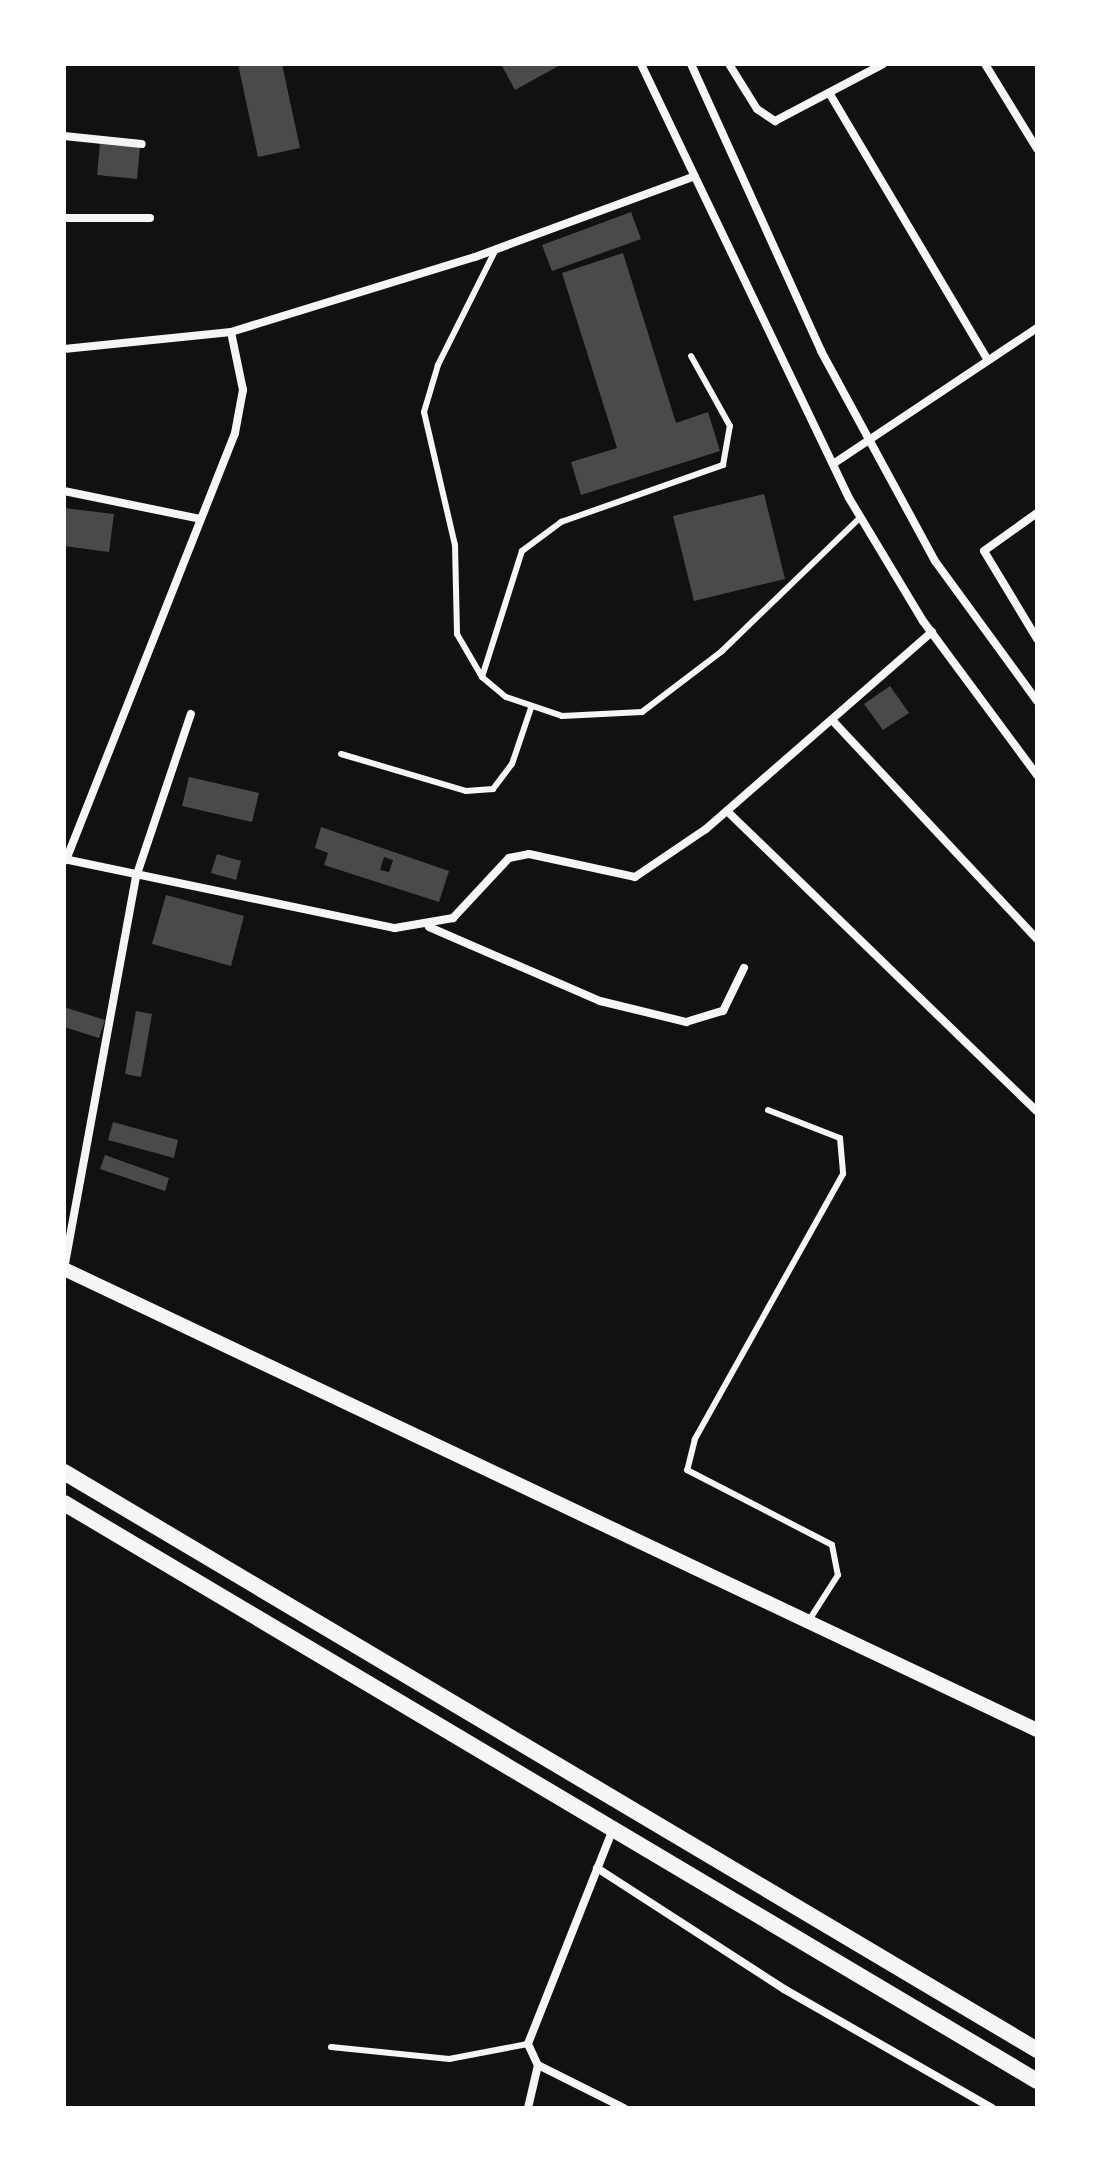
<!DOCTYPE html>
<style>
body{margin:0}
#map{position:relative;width:1101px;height:2172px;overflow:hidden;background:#111;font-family:Inter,sans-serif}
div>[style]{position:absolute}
.building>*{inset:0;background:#4a4a4a}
.service>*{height:6px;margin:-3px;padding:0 3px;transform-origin:3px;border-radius:3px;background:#f5f5f5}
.minor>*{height:8px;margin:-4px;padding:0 4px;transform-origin:4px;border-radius:4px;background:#f5f5f5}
.tertiary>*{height:14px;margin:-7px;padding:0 7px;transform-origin:7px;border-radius:7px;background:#f5f5f5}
.secondary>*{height:16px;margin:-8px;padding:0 8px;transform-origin:8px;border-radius:8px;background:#f5f5f5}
span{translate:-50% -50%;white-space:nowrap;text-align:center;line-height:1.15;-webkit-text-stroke:6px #fff;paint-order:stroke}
.frame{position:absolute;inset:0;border:66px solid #fff;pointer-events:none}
</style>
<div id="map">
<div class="building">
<div style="clip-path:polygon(238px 64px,282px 64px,300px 148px,258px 157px)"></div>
<div style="clip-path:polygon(501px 64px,562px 64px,515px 90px)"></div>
<div style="clip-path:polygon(100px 143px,140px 147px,137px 179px,97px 175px)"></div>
<div style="clip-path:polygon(631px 212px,641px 239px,552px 271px,542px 245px)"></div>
<div style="clip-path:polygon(623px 253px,676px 423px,708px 412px,720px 451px,581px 495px,571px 462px,617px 448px,562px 273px)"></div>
<div style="clip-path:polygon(764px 494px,785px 579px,694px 601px,673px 516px)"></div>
<div style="clip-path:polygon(64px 508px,114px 514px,109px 552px,64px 546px)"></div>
<div style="clip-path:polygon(890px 686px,909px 713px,883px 730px,864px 704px)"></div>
<div style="clip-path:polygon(189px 777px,259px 793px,252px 822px,182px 806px)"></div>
<div style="clip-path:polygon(evenodd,321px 827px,449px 871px,439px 902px,324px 865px,328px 853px,315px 848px,321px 827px,384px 857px,393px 860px,389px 872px,380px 870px,384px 857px)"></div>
<div style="clip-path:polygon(217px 854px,241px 861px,236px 880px,211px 873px)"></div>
<div style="clip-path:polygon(166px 895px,244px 916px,231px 966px,152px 944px)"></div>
<div style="clip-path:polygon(64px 1007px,105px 1020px,99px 1038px,64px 1027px)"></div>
<div style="clip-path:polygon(136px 1011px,152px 1014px,141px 1077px,125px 1074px)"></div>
<div style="clip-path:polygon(113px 1122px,178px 1140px,174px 1158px,108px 1140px)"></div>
<div style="clip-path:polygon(105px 1155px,169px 1178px,165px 1191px,100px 1169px)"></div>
</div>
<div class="service">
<div style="left:496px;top:249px;width:130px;rotate:116.6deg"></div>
<div style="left:438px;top:365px;width:49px;rotate:106.6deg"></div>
<div style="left:424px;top:412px;width:137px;rotate:76.9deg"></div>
<div style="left:455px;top:545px;width:89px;rotate:88.7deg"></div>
<div style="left:457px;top:634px;width:50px;rotate:59.8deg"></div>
<div style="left:482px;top:677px;width:31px;rotate:40deg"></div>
<div style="left:506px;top:697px;width:59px;rotate:18.7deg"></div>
<div style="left:562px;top:716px;width:80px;rotate:-2.9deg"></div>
<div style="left:642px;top:712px;width:101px;rotate:-37.3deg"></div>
<div style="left:722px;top:651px;width:193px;rotate:-44deg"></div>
<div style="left:482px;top:677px;width:132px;rotate:-72.4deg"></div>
<div style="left:522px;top:551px;width:49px;rotate:-36.6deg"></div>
<div style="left:561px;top:522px;width:172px;rotate:-19.4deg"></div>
<div style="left:723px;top:465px;width:40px;rotate:-80deg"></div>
<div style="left:730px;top:426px;width:80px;rotate:-119.1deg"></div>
<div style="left:341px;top:754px;width:130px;rotate:16.5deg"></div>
<div style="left:466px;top:791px;width:27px;rotate:-4deg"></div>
<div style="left:493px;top:789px;width:31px;rotate:-53deg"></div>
<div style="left:512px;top:764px;width:59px;rotate:-71.3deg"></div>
<div style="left:768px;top:1110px;width:77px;rotate:21.3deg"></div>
<div style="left:840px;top:1138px;width:36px;rotate:85deg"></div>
<div style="left:843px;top:1174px;width:304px;rotate:119.2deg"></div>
<div style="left:695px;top:1439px;width:32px;rotate:104deg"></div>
<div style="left:687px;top:1470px;width:163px;rotate:27.3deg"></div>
<div style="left:832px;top:1545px;width:31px;rotate:79deg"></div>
<div style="left:838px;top:1575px;width:56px;rotate:122.6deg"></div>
<div style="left:331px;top:2047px;width:119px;rotate:5.8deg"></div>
<div style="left:449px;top:2059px;width:80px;rotate:-10.8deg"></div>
</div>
<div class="minor">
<div style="left:641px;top:64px;width:481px;rotate:64.4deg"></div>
<div style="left:849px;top:498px;width:144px;rotate:59deg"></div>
<div style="left:923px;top:621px;width:192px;rotate:53.5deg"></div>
<div style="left:691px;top:64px;width:315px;rotate:65.6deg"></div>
<div style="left:821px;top:351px;width:239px;rotate:61.5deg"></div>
<div style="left:935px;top:561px;width:173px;rotate:53.9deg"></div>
<div style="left:729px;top:64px;width:53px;rotate:58.1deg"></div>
<div style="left:757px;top:109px;width:22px;rotate:34deg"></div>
<div style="left:775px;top:121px;width:122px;rotate:-27.8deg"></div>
<div style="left:985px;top:64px;width:100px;rotate:58.5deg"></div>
<div style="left:831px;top:96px;width:307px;rotate:59.3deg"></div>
<div style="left:64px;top:136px;width:78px;rotate:5.9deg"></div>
<div style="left:64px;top:218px;width:86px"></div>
<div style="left:64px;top:349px;width:168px;rotate:-5.8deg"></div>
<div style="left:231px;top:332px;width:255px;rotate:-17.1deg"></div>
<div style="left:475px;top:257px;width:234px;rotate:-20.2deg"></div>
<div style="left:833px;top:464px;width:245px;rotate:-33.7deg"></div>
<div style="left:64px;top:491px;width:139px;rotate:11.6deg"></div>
<div style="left:1037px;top:513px;width:65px;rotate:144.4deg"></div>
<div style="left:984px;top:551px;width:103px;rotate:58.9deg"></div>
<div style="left:832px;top:720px;width:300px;rotate:46.9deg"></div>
<div style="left:727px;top:811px;width:431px;rotate:44.1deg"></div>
<div style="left:64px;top:859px;width:338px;rotate:11.8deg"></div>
<div style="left:395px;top:928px;width:59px;rotate:-9.8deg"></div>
<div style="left:453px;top:918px;width:82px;rotate:-47deg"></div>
<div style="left:509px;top:858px;width:20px;rotate:-11deg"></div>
<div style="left:529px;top:854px;width:108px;rotate:12.2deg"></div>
<div style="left:635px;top:877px;width:86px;rotate:-34.1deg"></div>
<div style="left:706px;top:829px;width:300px;rotate:-41.1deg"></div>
<div style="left:66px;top:860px;width:459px;rotate:-68.4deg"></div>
<div style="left:235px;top:433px;width:44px;rotate:-79.5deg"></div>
<div style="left:243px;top:390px;width:59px;rotate:-101.7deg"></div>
<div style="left:429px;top:927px;width:186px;rotate:23.4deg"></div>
<div style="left:600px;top:1001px;width:89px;rotate:13.7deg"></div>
<div style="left:686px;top:1022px;width:39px;rotate:-17deg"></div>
<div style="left:723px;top:1011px;width:48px;rotate:-64deg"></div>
<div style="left:64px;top:1269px;width:399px;rotate:-79.6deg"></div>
<div style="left:136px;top:877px;width:172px;rotate:-71.4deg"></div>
<div style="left:613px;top:1829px;width:231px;rotate:111.6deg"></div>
<div style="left:528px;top:2044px;width:23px;rotate:65deg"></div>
<div style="left:538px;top:2065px;width:96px;rotate:26.6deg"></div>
<div style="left:597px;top:1868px;width:223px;rotate:32.9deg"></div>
<div style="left:784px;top:1989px;width:240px;rotate:29.8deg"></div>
<div style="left:528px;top:2108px;width:44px;rotate:-76.9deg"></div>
</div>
<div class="tertiary">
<div style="left:64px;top:1269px;width:1077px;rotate:25.35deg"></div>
</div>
<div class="secondary">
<div style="left:64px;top:1472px;width:1132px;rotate:30.71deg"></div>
<div style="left:64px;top:1503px;width:1132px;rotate:30.71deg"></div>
</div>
<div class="frame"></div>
</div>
